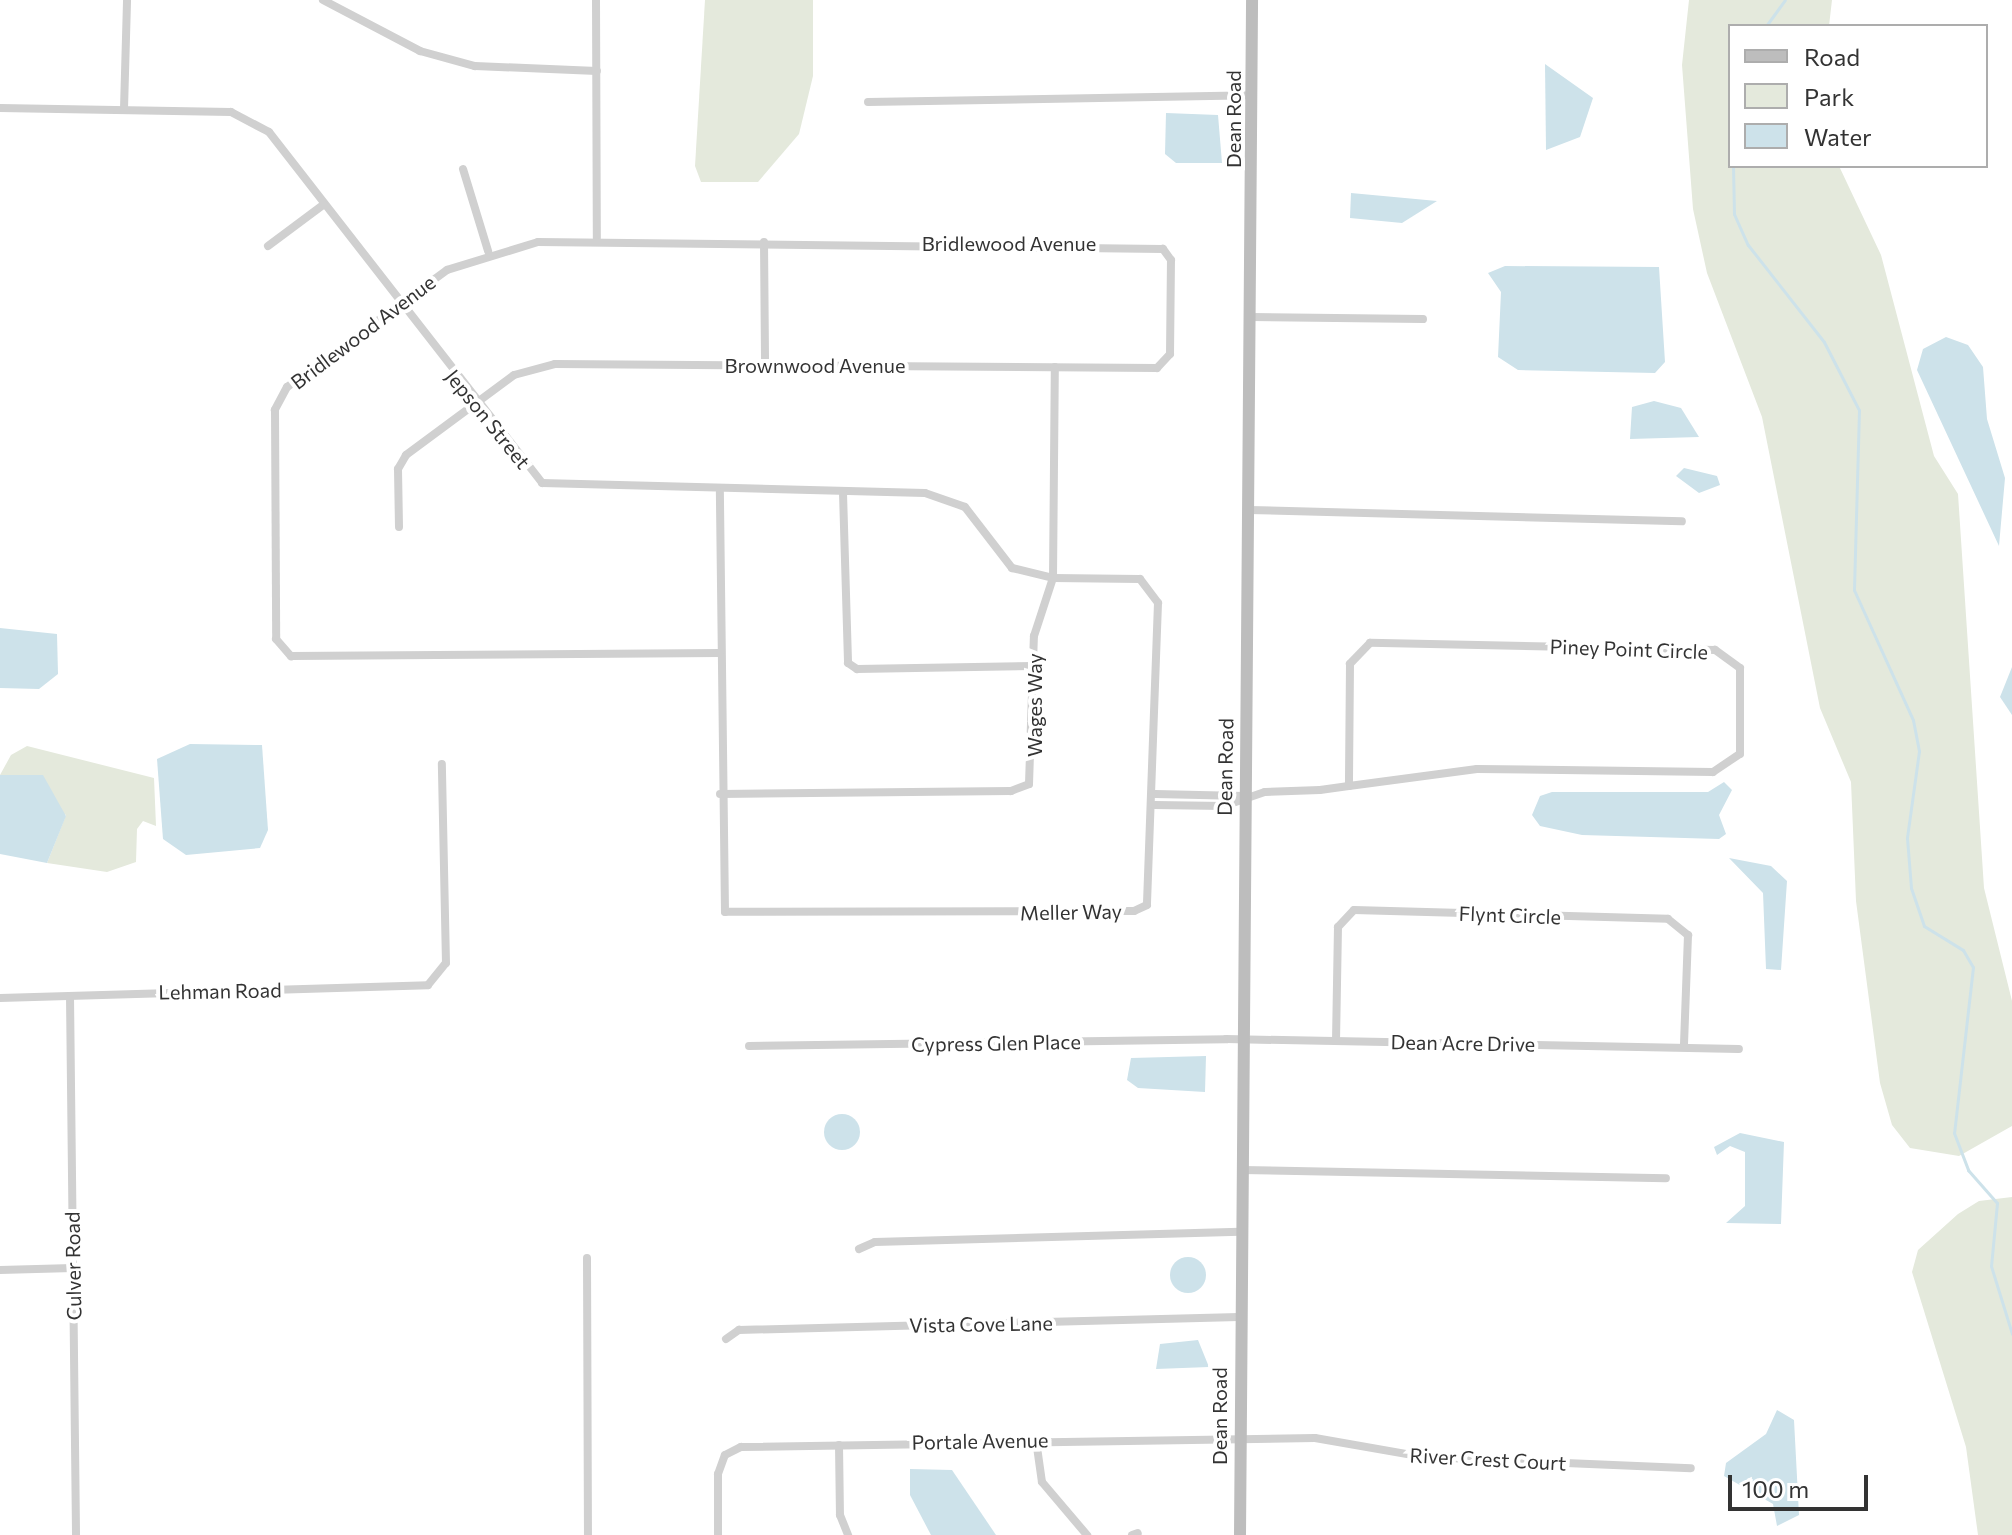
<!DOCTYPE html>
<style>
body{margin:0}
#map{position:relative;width:2012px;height:1535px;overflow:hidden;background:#fff;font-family:Commissioner,sans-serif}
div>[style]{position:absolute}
.green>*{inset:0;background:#e4e9dc}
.water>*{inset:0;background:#cde2ea}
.round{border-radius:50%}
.stream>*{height:3px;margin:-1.5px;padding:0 1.5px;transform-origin:1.5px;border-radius:1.5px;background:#cde2ea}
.minor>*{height:8px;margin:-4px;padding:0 4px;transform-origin:4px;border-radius:4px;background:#d0d0d0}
.secondary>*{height:12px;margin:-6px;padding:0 6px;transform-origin:6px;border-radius:6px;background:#bdbdbd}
span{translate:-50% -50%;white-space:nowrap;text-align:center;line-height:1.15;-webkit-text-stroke:8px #fff;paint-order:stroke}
.street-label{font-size:20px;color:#333}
.legend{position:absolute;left:1728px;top:24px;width:260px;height:144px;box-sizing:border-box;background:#fff;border:2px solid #adadad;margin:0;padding:10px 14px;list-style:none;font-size:24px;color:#333}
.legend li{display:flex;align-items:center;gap:16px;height:40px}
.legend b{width:40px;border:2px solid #adadad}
.scale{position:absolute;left:1728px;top:1475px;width:140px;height:36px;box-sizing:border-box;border:4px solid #333;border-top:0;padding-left:10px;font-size:24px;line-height:28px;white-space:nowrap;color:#333;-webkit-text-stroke:6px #fff;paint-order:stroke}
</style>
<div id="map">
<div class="green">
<div style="clip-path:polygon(705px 0,813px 0,813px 76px,799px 134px,758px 182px,701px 182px,695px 166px)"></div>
<div style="clip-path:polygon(1689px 0,1832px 0,1829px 26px,1730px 26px,1730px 166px,1839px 166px,1881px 255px,1934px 456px,1958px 494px,1984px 888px,2012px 1001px,2012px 1126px,1959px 1156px,1910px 1148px,1892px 1125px,1880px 1083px,1856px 901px,1851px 782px,1820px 708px,1762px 417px,1707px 273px,1693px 209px,1682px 65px)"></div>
<div style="clip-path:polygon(27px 746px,154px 778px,156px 826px,143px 821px,137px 829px,136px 862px,107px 872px,47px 863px,66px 815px,0 775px,11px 755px)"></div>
<div style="clip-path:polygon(2012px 1197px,2012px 1535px,1978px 1535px,1966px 1447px,1912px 1272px,1918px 1250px,1958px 1214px,1979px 1201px)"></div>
</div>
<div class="water">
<div style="clip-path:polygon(1545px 64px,1593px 98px,1580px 137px,1546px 150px)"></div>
<div style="clip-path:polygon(1166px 113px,1218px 115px,1222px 163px,1176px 163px,1165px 154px)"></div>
<div style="clip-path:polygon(1351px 193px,1437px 201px,1402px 223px,1350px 218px)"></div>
<div style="clip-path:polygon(1505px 266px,1659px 267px,1665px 362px,1655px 373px,1518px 370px,1498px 357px,1501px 292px,1488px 273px)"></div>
<div style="clip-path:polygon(1946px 337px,1968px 345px,1983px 367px,1987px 419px,2005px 478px,1999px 546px,1917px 370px,1923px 349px)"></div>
<div style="clip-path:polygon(1654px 401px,1681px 408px,1699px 437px,1630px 439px,1632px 407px)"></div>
<div style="clip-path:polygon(1684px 468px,1717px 476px,1720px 485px,1699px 493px,1676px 476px)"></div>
<div style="clip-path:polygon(0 628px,57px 634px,58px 674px,39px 689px,0 688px)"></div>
<div style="clip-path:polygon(2012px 667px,2012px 715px,2000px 697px)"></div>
<div style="clip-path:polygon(190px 744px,262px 745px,268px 830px,260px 848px,186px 855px,163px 839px,157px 759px)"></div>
<div style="clip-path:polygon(0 775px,43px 775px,66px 816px,47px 863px,0 854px)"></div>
<div style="clip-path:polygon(1724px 782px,1732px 790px,1719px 815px,1726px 834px,1719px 839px,1582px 835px,1540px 826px,1532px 815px,1540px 796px,1552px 792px,1708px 792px)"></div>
<div style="clip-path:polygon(1729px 858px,1771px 866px,1787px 881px,1781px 970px,1766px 969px,1763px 893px)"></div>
<div style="clip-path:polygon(1206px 1056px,1205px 1092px,1138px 1088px,1127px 1080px,1131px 1058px)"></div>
<div class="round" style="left:824px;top:1114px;width:36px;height:36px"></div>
<div style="clip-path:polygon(1740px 1133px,1784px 1142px,1781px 1224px,1726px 1223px,1745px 1206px,1745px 1152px,1730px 1146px,1717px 1155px,1714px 1147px)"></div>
<div class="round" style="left:1170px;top:1257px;width:36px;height:36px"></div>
<div style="clip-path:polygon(1198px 1340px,1209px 1367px,1156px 1369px,1160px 1344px)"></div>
<div style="clip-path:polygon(1777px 1410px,1794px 1420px,1799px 1515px,1777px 1526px,1773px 1504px,1724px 1476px,1726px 1463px,1766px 1434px)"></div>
<div style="clip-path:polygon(910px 1469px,952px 1470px,996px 1535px,931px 1535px,910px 1495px)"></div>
</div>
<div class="stream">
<div style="left:1766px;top:26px;width:32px;rotate:-54deg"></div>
<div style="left:1733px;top:166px;width:48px;rotate:88.8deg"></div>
<div style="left:1734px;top:214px;width:34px;rotate:66deg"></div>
<div style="left:1748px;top:245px;width:123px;rotate:51.9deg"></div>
<div style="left:1824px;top:342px;width:76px;rotate:62.8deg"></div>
<div style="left:1859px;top:410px;width:180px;rotate:91.6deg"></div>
<div style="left:1854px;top:590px;width:143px;rotate:65.6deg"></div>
<div style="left:1913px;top:720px;width:32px;rotate:79deg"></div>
<div style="left:1919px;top:751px;width:88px;rotate:97.9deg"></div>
<div style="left:1907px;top:838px;width:50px;rotate:85.4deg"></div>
<div style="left:1911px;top:888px;width:40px;rotate:71.1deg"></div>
<div style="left:1924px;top:926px;width:46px;rotate:31.6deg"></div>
<div style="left:1963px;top:950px;width:20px;rotate:60deg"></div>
<div style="left:1973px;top:967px;width:167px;rotate:96.5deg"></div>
<div style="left:1954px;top:1133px;width:40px;rotate:69deg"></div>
<div style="left:1968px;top:1170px;width:44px;rotate:48.7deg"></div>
<div style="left:1997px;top:1203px;width:63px;rotate:95.4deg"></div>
<div style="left:1991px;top:1266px;width:71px;rotate:72.8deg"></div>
</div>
<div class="minor">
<div style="left:323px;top:0;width:110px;rotate:27.7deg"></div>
<div style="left:420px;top:51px;width:57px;rotate:15.3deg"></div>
<div style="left:475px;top:66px;width:122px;rotate:2.3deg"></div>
<div style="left:596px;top:0;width:238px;rotate:89.8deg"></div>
<div style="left:868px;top:102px;width:384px;rotate:-1deg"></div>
<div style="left:0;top:108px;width:231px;rotate:1deg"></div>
<div style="left:231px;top:112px;width:43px;rotate:27.8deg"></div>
<div style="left:269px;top:132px;width:445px;rotate:52.1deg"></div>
<div style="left:542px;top:483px;width:383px;rotate:1.5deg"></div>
<div style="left:925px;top:493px;width:42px;rotate:19.3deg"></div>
<div style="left:965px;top:507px;width:77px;rotate:52.4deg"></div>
<div style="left:1012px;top:568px;width:42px;rotate:13.7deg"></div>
<div style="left:1053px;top:578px;width:87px;rotate:0.7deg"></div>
<div style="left:1140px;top:579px;width:30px;rotate:53deg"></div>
<div style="left:1158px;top:603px;width:302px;rotate:92.1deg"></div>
<div style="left:1147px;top:905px;width:14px;rotate:155deg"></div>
<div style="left:1134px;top:911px;width:409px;rotate:179.9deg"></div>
<div style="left:725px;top:912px;width:420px;rotate:-90.7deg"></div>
<div style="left:124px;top:109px;width:109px;rotate:-88.4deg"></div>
<div style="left:463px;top:169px;width:86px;rotate:73deg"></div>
<div style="left:764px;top:242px;width:122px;rotate:89.5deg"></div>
<div style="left:268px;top:246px;width:69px;rotate:-36.7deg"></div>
<div style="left:1251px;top:317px;width:172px;rotate:0.7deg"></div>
<div style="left:843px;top:493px;width:170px;rotate:88.3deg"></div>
<div style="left:848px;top:663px;width:11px;rotate:34deg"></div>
<div style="left:857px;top:669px;width:177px;rotate:-1deg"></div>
<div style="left:1249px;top:510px;width:433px;rotate:1.5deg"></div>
<div style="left:399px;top:527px;width:58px;rotate:-91deg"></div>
<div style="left:398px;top:469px;width:16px;rotate:-60deg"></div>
<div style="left:406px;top:455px;width:134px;rotate:-36.5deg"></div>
<div style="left:514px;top:375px;width:42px;rotate:-15deg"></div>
<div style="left:555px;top:364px;width:602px;rotate:0.38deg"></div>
<div style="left:1157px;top:368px;width:19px;rotate:-47deg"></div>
<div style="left:1170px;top:354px;width:94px;rotate:-89.4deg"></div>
<div style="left:1171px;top:260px;width:14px;rotate:-126deg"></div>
<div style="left:1163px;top:249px;width:625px;rotate:-179.36deg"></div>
<div style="left:538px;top:242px;width:95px;rotate:162.9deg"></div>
<div style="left:447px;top:270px;width:198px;rotate:143.8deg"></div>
<div style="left:287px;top:387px;width:26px;rotate:118deg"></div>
<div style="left:275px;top:410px;width:229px;rotate:89.7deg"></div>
<div style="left:276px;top:639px;width:23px;rotate:49deg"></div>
<div style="left:291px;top:656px;width:429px;rotate:-0.4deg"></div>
<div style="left:720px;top:794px;width:291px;rotate:-0.6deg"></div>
<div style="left:1011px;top:791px;width:19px;rotate:-21deg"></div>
<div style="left:1029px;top:784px;width:148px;rotate:-88.1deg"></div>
<div style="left:1034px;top:636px;width:61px;rotate:-71.9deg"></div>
<div style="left:1053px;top:578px;width:211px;rotate:-89.5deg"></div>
<div style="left:1155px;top:794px;width:89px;rotate:1.3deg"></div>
<div style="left:1155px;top:805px;width:69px;rotate:0.8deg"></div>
<div style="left:1224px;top:806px;width:43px;rotate:-18.9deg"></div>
<div style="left:1265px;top:792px;width:55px;rotate:-2.1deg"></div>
<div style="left:1320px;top:790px;width:29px;rotate:-8deg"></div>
<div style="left:1349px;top:786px;width:129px;rotate:-7.6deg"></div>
<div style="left:1477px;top:769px;width:236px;rotate:0.7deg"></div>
<div style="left:1713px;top:772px;width:32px;rotate:-34deg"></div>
<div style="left:1740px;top:754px;width:86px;rotate:-90deg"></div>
<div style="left:1740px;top:668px;width:31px;rotate:-144deg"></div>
<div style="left:1715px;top:650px;width:345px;rotate:-178.8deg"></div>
<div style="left:1370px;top:643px;width:29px;rotate:134deg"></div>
<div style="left:1350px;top:664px;width:122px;rotate:90.5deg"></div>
<div style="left:70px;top:996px;width:539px;rotate:89.36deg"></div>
<div style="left:0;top:998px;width:428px;rotate:-1.7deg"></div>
<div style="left:428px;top:985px;width:28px;rotate:-51deg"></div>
<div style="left:446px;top:963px;width:199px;rotate:-91.2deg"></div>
<div style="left:1336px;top:1041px;width:114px;rotate:-89deg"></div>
<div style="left:1338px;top:927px;width:23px;rotate:-47deg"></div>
<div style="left:1354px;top:910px;width:314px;rotate:1.6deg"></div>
<div style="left:1668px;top:919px;width:26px;rotate:39deg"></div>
<div style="left:1688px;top:935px;width:111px;rotate:92.1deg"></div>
<div style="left:749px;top:1046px;width:477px;rotate:-0.8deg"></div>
<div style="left:1226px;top:1039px;width:513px;rotate:1.12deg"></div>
<div style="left:1242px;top:1170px;width:424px;rotate:1.1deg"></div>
<div style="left:859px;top:1249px;width:17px;rotate:-24deg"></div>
<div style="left:875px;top:1242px;width:365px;rotate:-1.6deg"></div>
<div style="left:587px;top:1258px;width:277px;rotate:89.8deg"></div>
<div style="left:0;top:1270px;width:73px;rotate:-1.6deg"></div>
<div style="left:726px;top:1339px;width:16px;rotate:-35deg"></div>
<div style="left:739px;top:1330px;width:500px;rotate:-1.49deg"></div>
<div style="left:1036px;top:1440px;width:42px;rotate:81.9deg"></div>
<div style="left:1042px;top:1482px;width:70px;rotate:49.7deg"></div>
<div style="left:839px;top:1445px;width:70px;rotate:89.2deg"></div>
<div style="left:840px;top:1515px;width:22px;rotate:68deg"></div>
<div style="left:718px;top:1535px;width:61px;rotate:-90deg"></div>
<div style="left:718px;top:1474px;width:20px;rotate:-70deg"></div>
<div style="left:725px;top:1455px;width:18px;rotate:-27deg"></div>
<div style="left:741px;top:1447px;width:574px;rotate:-0.9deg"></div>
<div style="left:1315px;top:1438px;width:111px;rotate:9.9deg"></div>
<div style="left:1424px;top:1457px;width:267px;rotate:2.4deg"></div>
<div style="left:1132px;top:1535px;width:6px;rotate:-18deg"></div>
</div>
<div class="secondary">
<div style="left:1240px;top:1535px;width:1535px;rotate:-89.55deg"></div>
</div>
<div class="street-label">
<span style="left:1233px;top:119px;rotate:-90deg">Dean Road</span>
<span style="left:1009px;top:243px">Bridlewood Avenue</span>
<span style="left:363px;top:332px;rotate:-37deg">Bridlewood Avenue</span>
<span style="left:815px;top:365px">Brownwood Avenue</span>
<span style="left:488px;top:419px;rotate:51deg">Jepson Street</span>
<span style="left:1629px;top:649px;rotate:2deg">Piney Point Circle</span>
<span style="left:1034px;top:705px;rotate:-90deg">Wages Way</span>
<span style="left:1225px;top:767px;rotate:-89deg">Dean Road</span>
<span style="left:1071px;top:912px;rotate:-1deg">Meller Way</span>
<span style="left:1510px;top:915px;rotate:2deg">Flynt Circle</span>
<span style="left:220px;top:991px;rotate:-1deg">Lehman Road</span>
<span style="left:996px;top:1043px;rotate:-1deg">Cypress Glen Place</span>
<span style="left:1463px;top:1043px;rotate:1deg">Dean Acre Drive</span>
<span style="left:73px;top:1266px;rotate:-91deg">Culver Road</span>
<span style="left:981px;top:1324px;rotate:-1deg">Vista Cove Lane</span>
<span style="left:1219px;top:1416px;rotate:-90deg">Dean Road</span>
<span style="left:980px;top:1441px;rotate:-1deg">Portale Avenue</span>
<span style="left:1488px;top:1459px;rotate:3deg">River Crest Court</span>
</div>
<ul class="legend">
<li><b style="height:10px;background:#bdbdbd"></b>Road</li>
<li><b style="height:22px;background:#e4e9dc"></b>Park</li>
<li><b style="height:22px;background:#cde2ea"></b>Water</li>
</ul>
<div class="scale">100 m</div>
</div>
